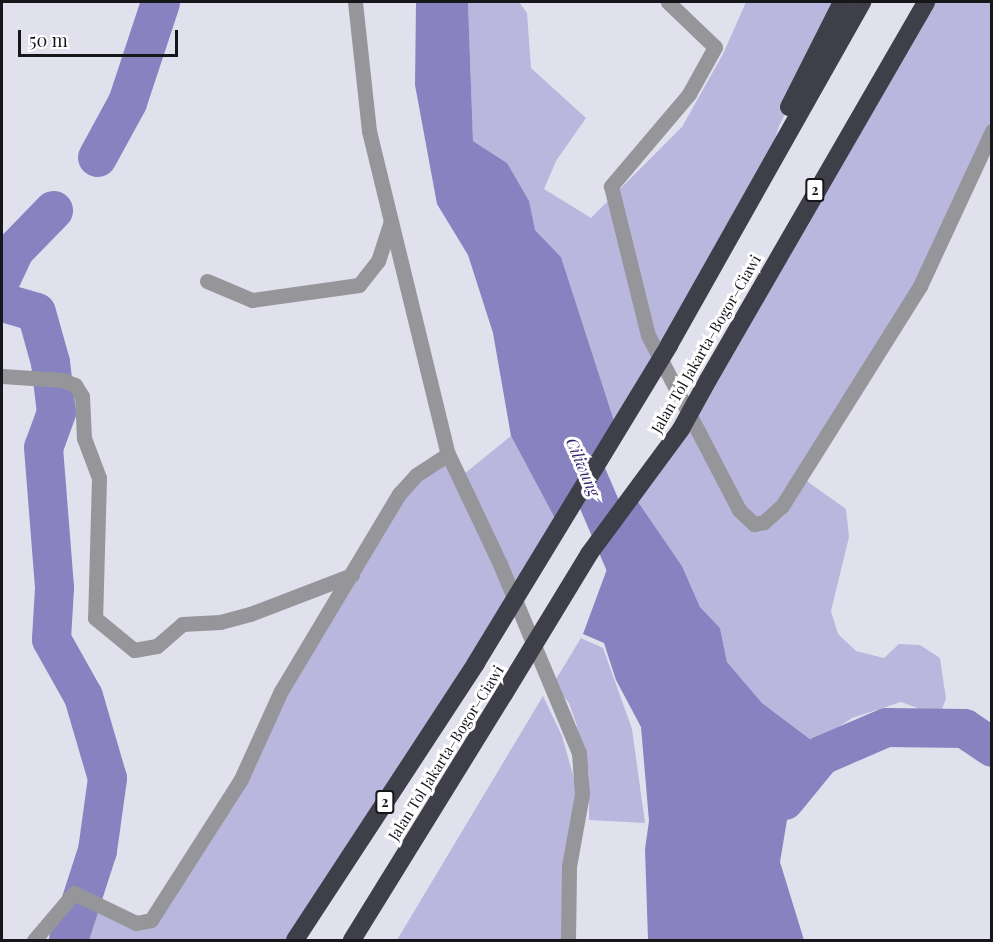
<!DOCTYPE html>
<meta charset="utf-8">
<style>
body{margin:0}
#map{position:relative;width:993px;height:942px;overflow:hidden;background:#e1e1ee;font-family:"Playfair Display",serif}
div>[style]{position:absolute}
.green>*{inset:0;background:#b9b7de}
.water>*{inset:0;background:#8883c0}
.river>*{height:39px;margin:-19.5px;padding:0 19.5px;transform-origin:19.5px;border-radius:19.5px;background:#8883c0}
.street>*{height:15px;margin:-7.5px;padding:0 7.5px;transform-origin:7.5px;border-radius:7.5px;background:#95959a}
.highway>*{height:18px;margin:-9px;padding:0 9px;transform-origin:9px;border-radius:9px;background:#3f3f4a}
.highway-bridge>*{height:18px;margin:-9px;padding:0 9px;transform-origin:9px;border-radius:9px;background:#3f3f4a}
span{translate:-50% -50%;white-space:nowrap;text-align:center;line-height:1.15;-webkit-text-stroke:6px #fff;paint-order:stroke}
.shield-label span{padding:2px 4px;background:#fff;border:2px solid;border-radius:4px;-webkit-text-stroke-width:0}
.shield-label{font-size:14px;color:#17161b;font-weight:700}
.street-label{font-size:15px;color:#17161b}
.water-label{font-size:16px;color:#32226c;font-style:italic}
.frame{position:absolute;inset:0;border:3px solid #17161b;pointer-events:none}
.scale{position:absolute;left:18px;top:30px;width:160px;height:27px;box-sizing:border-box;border:3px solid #17161b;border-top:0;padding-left:8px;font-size:18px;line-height:21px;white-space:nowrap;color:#17161b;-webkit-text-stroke:4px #fff;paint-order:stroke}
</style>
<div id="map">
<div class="green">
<div style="clip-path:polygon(468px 2px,519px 2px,527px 13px,531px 68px,586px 118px,556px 161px,544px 189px,591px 218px,682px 127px,723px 54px,746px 2px,842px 2px,779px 126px,770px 155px,617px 430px,561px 257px,535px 230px,507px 163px,473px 141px)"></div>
<div style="clip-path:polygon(922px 2px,991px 2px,991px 133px,920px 286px,801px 477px,846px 509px,849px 537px,831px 611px,838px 634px,856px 651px,884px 658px,899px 644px,920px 645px,940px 658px,946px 699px,939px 716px,901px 702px,852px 718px,815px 743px,762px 703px,727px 662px,720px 628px,700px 607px,682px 566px,634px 496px)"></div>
<div style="clip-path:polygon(511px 436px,559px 526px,294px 940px,77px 940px,91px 901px,151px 920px,399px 494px,448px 454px,459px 478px)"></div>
<div style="clip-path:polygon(581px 638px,603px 648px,632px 729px,645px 823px,589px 820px,589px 773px,577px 726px,569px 703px,553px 684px)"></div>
<div style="clip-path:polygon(543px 696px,562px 736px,577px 789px,576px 940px,397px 940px)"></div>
</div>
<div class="water">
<div style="clip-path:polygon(416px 2px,468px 2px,473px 141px,507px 163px,529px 201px,535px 230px,561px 257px,617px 430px,559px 526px,511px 436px,493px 333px,468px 255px,437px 204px,415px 85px)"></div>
<div style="clip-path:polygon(634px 496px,682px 566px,700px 607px,720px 628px,727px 662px,762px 703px,815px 743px,819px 764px,788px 814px,780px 862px,804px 940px,648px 940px,645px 849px,649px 821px,641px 727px,616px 680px,604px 643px,583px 634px)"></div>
<div style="clip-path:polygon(90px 859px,101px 865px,77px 940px,58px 940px,83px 865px)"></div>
</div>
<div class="river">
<div style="left:97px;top:157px;width:63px;rotate:-61.4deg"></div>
<div style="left:127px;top:102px;width:105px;rotate:-71.7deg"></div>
<div style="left:2px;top:276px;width:29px;rotate:-65deg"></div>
<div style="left:14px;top:250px;width:56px;rotate:-45.7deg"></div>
<div style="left:2px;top:302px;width:35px;rotate:16deg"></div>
<div style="left:36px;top:312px;width:52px;rotate:74.4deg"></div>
<div style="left:50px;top:362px;width:50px;rotate:83.2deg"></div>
<div style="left:56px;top:412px;width:37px;rotate:110deg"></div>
<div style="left:43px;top:447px;width:141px;rotate:85.5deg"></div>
<div style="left:54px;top:588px;width:51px;rotate:93.4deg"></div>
<div style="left:51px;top:639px;width:65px;rotate:60.7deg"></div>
<div style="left:83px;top:696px;width:85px;rotate:73.7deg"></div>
<div style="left:107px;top:778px;width:73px;rotate:97.9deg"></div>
<div style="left:97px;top:850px;width:95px;rotate:107.9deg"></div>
<div style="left:572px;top:441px;width:165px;rotate:66.8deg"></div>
<div style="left:784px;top:800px;width:58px;rotate:-50.6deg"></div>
<div style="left:821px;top:755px;width:71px;rotate:-23.3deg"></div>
<div style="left:886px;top:727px;width:78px;rotate:0.7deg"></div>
<div style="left:964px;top:728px;width:34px;rotate:34deg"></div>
</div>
<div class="street">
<div style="left:355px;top:2px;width:130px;rotate:83.8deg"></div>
<div style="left:369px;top:131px;width:333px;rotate:76.3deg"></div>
<div style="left:448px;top:454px;width:122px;rotate:64.7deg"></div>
<div style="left:500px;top:564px;width:205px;rotate:67.3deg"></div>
<div style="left:579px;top:753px;width:41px;rotate:85.8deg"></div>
<div style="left:582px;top:794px;width:73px;rotate:100.2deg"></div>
<div style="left:569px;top:866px;width:74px;rotate:90.8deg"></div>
<div style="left:668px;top:2px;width:65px;rotate:43.8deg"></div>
<div style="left:715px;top:47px;width:54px;rotate:119deg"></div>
<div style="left:689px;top:94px;width:121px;rotate:130.3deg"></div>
<div style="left:611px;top:186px;width:154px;rotate:76.1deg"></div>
<div style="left:648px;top:335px;width:197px;rotate:62.5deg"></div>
<div style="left:739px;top:510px;width:21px;rotate:43deg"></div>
<div style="left:754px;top:524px;width:10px;rotate:-11deg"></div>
<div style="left:764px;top:522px;width:24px;rotate:-42deg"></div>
<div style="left:782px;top:506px;width:260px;rotate:-57.9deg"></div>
<div style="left:920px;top:286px;width:171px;rotate:-65.1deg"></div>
<div style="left:207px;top:281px;width:49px;rotate:22.9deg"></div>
<div style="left:252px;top:300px;width:108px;rotate:-8deg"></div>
<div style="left:359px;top:285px;width:31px;rotate:-52deg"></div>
<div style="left:378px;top:261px;width:40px;rotate:-72deg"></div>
<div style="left:2px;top:376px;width:60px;rotate:3.8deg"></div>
<div style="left:62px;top:380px;width:14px;rotate:21deg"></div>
<div style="left:75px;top:385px;width:13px;rotate:58deg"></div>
<div style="left:82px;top:396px;width:42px;rotate:87.3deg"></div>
<div style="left:84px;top:438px;width:43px;rotate:69.4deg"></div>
<div style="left:99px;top:478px;width:140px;rotate:91.6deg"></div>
<div style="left:95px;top:618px;width:50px;rotate:39.4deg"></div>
<div style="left:134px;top:650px;width:23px;rotate:-10deg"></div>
<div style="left:157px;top:646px;width:33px;rotate:-41deg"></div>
<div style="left:182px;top:624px;width:38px;rotate:-3deg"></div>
<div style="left:220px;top:622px;width:31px;rotate:-15deg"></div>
<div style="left:250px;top:614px;width:109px;rotate:-20.9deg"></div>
<div style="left:34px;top:940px;width:62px;rotate:-49.6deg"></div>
<div style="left:74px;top:893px;width:69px;rotate:25.8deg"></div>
<div style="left:136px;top:923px;width:15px;rotate:-11deg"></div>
<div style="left:151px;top:920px;width:167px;rotate:-57.4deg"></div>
<div style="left:241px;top:779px;width:97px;rotate:-65.6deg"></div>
<div style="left:281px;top:691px;width:230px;rotate:-59.1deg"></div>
<div style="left:399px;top:494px;width:25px;rotate:-48deg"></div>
<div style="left:416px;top:475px;width:38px;rotate:-33deg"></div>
</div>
<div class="highway">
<div style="left:789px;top:107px;width:118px;rotate:-63.2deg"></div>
<div style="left:669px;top:345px;width:394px;rotate:-60.6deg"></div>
<div style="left:708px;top:380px;width:436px;rotate:-60deg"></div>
<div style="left:295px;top:940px;width:331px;rotate:-56.8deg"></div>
<div style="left:352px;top:940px;width:289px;rotate:-58.3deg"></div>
</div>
<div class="highway-bridge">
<div style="left:476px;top:663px;width:372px;rotate:-58.7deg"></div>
<div style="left:504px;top:694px;width:164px;rotate:-58.7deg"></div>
<div style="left:589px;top:554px;width:155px;rotate:-53.6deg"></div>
<div style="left:681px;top:429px;width:56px;rotate:-61.1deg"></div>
</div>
<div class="shield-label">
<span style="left:815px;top:190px">2</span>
<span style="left:385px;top:802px">2</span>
</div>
<div class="street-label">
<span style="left:706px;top:344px;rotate:-60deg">Jalan Tol Jakarta–Bogor–Ciawi</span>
<span style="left:446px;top:753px;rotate:-58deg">Jalan Tol Jakarta–Bogor–Ciawi</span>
</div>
<div class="water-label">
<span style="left:583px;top:467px;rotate:67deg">Ciliwung</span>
</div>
<div class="frame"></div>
<div class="scale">50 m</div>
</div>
